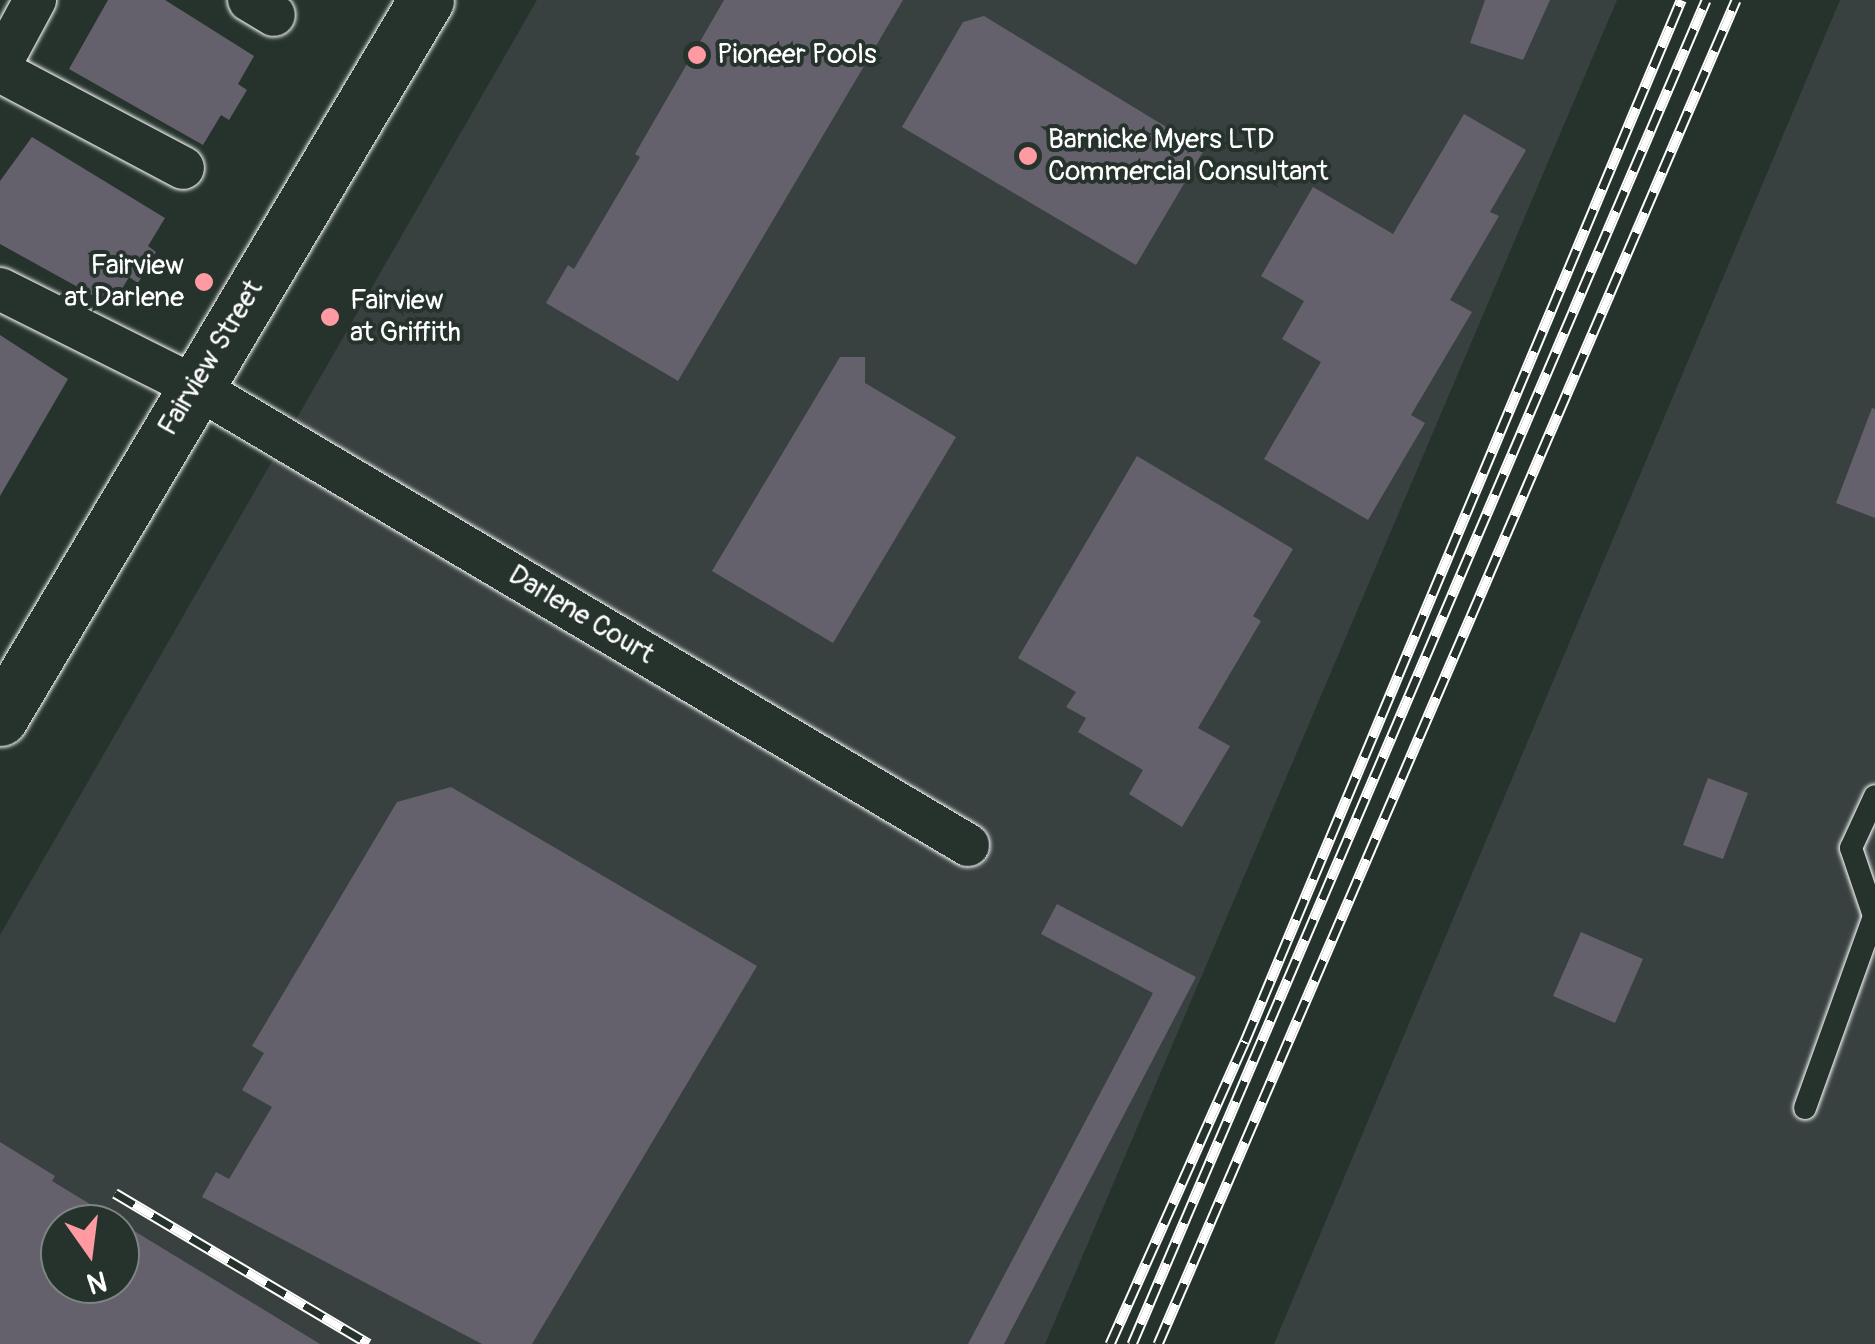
<!DOCTYPE html>
<style>
body{margin:0}
#map{position:relative;width:1875px;height:1344px;overflow:hidden;background:#26332d;font-family:Pangolin,sans-serif}
div>[style]{position:absolute}
.built>*{inset:0;background:#394140}
.building>*{inset:0;background:#64616c}
.roads{filter:drop-shadow(0 0 2px #fff) drop-shadow(0 0 2px #fff)}
.lane>*{height:22px;margin:-11px;padding:0 11px;transform-origin:11px;border-radius:11px;background:#26332d}
.street>*{height:42px;margin:-21px;padding:0 21px;transform-origin:21px;border-radius:21px;background:#26332d}
.secondary>*{height:55px;margin:-27.5px;padding:0 27.5px;transform-origin:27.5px;border-radius:27.5px;background:#26332d}
.rail>*{height:11px;margin-top:-5.5px;transform-origin:0;background:repeating-linear-gradient(90deg,#26332d 0 22px,#fff 0 44px);box-sizing:border-box;border-block:2px solid #fff}
.dots>*{width:28px;height:28px;translate:-50% -50%;box-sizing:border-box;border:5px solid #26332d;border-radius:50%}
span{translate:-50% -50%;white-space:nowrap;text-align:center;line-height:1.15;-webkit-text-stroke:8px #26332d;paint-order:stroke}
.poi-label{font-size:28px;color:#fff}
.left{translate:0 -50%;text-align:left}
.right{translate:-100% -50%;text-align:right}
.street-label{font-size:28px;color:#fff}
.north{position:absolute;left:40px;top:1204px;width:100px;height:100px;box-sizing:border-box;background:#26332d;border:2px solid #7d8581;border-radius:50%;rotate:166deg;font-size:28px;font-weight:700;line-height:40px;text-align:center;color:#fff}
.north::after{content:'';display:block;margin:auto;width:35px;height:45px;background:#ff9aa2;clip-path:polygon(50% 0,100% 100%,50% 72%,0 100%)}
</style>
<div id="map">
<div class="built">
<div style="clip-path:polygon(evenodd,537px 0,1617px 0,1045px 1344px,0 1344px,0 935px,537px 0,60px 1224px,120px 1224px,120px 1284px,60px 1284px,60px 1224px)"></div>
<div style="clip-path:polygon(1840px 0,1875px 0,1875px 1344px,1274px 1344px)"></div>
</div>
<div class="building">
<div style="clip-path:polygon(108px 0,165px 0,254px 56px,238px 84px,247px 90px,229px 120px,221px 115px,203px 145px,69px 69px)"></div>
<div style="clip-path:polygon(724px 0,903px 0,678px 381px,546px 303px,568px 265px,574px 269px,640px 157px,635px 154px)"></div>
<div style="clip-path:polygon(1485px 0,1550px 0,1523px 60px,1470px 43px)"></div>
<div style="clip-path:polygon(984px 16px,1204px 150px,1136px 265px,902px 127px,963px 22px)"></div>
<div style="clip-path:polygon(1464px 114px,1526px 150px,1490px 212px,1499px 216px,1450px 300px,1472px 312px,1411px 415px,1425px 423px,1368px 520px,1264px 459px,1321px 362px,1282px 339px,1304px 301px,1261px 276px,1313px 187px,1393px 234px)"></div>
<div style="clip-path:polygon(32px 137px,165px 218px,148px 246px,156px 252px,138px 283px,129px 277px,112px 306px,0 244px,0 181px)"></div>
<div style="clip-path:polygon(0 335px,68px 379px,0 496px)"></div>
<div style="clip-path:polygon(840px 357px,865px 357px,865px 383px,956px 437px,833px 643px,712px 571px)"></div>
<div style="clip-path:polygon(1872px 408px,1875px 409px,1875px 518px,1836px 503px)"></div>
<div style="clip-path:polygon(1137px 456px,1293px 549px,1253px 616px,1261px 621px,1198px 728px,1230px 746px,1182px 827px,1129px 794px,1143px 770px,1078px 732px,1086px 718px,1066px 707px,1076px 692px,1018px 658px)"></div>
<div style="clip-path:polygon(1708px 778px,1748px 793px,1723px 859px,1683px 845px)"></div>
<div style="clip-path:polygon(451px 787px,757px 966px,532px 1344px,482px 1344px,202px 1197px,216px 1172px,229px 1179px,272px 1107px,242px 1090px,264px 1053px,252px 1046px,397px 802px)"></div>
<div style="clip-path:polygon(1057px 904px,1196px 977px,1004px 1344px,968px 1344px,1153px 993px,1041px 934px)"></div>
<div style="clip-path:polygon(1581px 932px,1643px 959px,1615px 1023px,1553px 996px)"></div>
<div style="clip-path:polygon(evenodd,0 1142px,55px 1176px,52px 1181px,320px 1344px,0 1344px,0 1142px,60px 1224px,120px 1224px,120px 1284px,60px 1284px,60px 1224px)"></div>
</div>
<div class="roads">
<div class="lane">
<div style="left:1805px;top:1108px;width:204px;rotate:-70.2deg"></div>
<div style="left:1874px;top:916px;width:72px;rotate:-108.7deg"></div>
<div style="left:1851px;top:848px;width:57px;rotate:-65.2deg"></div>
</div>
<div class="street">
<div style="left:249px;top:0;width:29px;rotate:31deg"></div>
<div style="left:0;top:65px;width:74px;rotate:-61.7deg"></div>
<div style="left:0;top:71px;width:207px;rotate:27.9deg"></div>
<div style="left:0;top:289px;width:217px;rotate:26.6deg"></div>
<div style="left:194px;top:386px;width:900px;rotate:30.67deg"></div>
</div>
<div class="secondary">
<div style="left:0;top:718px;width:835px;rotate:-59.32deg"></div>
</div>
</div>
<div class="rail">
<div style="left:115px;top:1193px;width:295px;rotate:30.7deg"></div>
<div style="left:1110px;top:1344px;width:332px;rotate:-66deg"></div>
<div style="left:1245px;top:1041px;width:1129px;rotate:-67.27deg"></div>
<div style="left:1132px;top:1344px;width:1461px;rotate:-66.87deg"></div>
<div style="left:1158px;top:1344px;width:1463px;rotate:-66.73deg"></div>
</div>
<div class="dots">
<div style="left:697px;top:55px;background:#ff9aa2"></div>
<div style="left:1028px;top:156px;background:#ff9aa2"></div>
<div style="left:204px;top:282px;background:#ff9aa2"></div>
<div style="left:330px;top:317px;background:#ff9aa2"></div>
</div>
<div class="poi-label">
<span class="left" style="left:717px;top:55px">Pioneer Pools</span>
<span class="left" style="left:1048px;top:156px">Barnicke Myers LTD<br>Commercial Consultant</span>
<span class="right" style="left:184px;top:282px">Fairview<br>at Darlene</span>
<span class="left" style="left:350px;top:317px">Fairview<br>at Griffith</span>
</div>
<div class="street-label">
<span style="left:211px;top:358px;rotate:-59deg">Fairview Street</span>
<span style="left:581px;top:615px;rotate:31deg">Darlene Court</span>
</div>
<div class="north">N</div>
</div>
